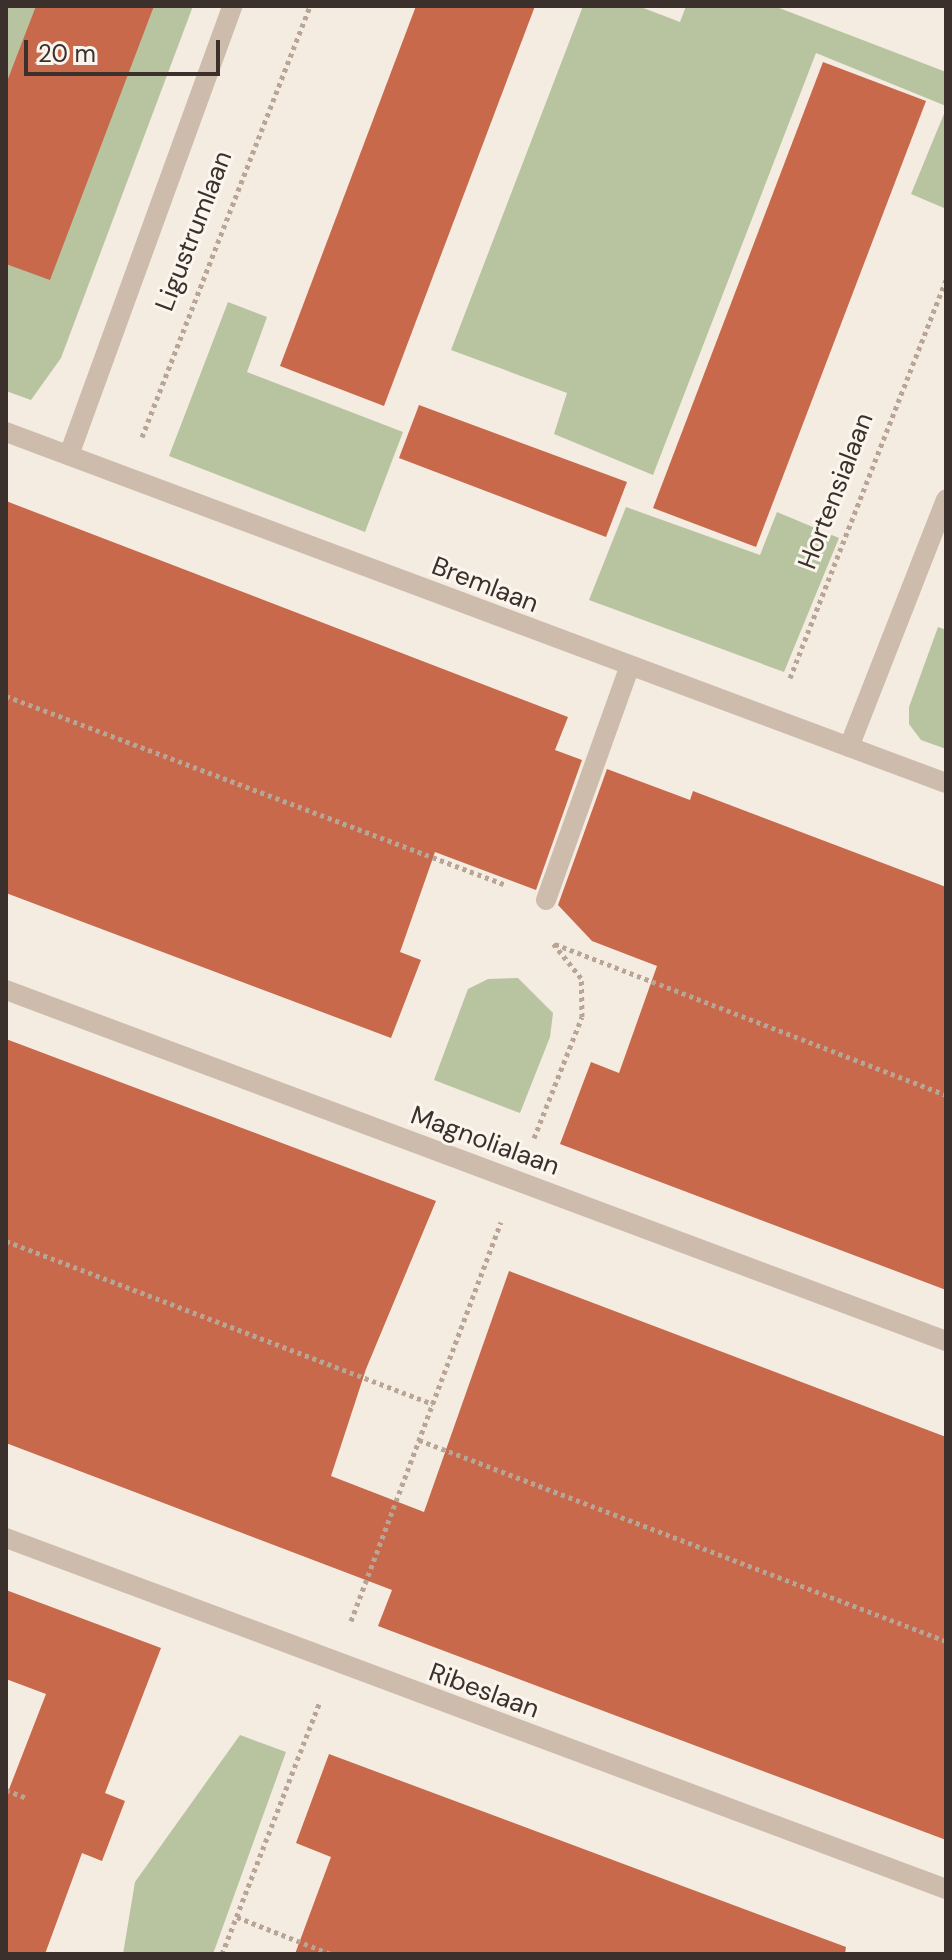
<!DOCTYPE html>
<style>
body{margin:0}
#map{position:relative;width:952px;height:1960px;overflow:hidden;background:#f4ebe1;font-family:"DM Sans",sans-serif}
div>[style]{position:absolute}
.green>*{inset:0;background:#b8c4a0}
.building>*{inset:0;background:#c8694b}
.path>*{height:5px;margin-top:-2.5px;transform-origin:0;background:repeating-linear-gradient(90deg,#b9a596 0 4px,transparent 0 8px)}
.service>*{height:20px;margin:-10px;padding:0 10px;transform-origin:10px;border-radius:10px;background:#cdbbac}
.minor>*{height:20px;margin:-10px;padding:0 10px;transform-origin:10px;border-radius:10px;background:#cdbbac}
span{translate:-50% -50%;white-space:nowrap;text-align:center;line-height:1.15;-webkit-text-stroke:6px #fbf5ee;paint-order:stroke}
.street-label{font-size:26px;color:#3b302b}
.frame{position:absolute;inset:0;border:8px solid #3b302b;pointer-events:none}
.scale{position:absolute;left:24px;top:40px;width:196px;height:36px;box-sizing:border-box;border:4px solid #3b302b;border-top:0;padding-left:10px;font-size:24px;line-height:28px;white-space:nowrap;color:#3b302b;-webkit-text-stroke:6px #fbf5ee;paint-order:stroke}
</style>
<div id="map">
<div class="green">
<div style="clip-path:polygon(6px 6px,193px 6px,61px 358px,31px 400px,6px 391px)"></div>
<div style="clip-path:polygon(583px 6px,638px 6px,680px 22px,686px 6px,774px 6px,946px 72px,946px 106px,816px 53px,653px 475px,554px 434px,567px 393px,451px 350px)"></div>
<div style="clip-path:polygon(946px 109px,946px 202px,944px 208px,911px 194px)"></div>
<div style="clip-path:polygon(228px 302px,267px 317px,247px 372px,403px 432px,365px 532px,169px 456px)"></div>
<div style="clip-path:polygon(626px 507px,760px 555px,777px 512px,839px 538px,784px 672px,589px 600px)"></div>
<div style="clip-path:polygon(938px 627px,946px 630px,946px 749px,921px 740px,909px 724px,909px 707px)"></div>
<div style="clip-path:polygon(518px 978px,553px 1013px,550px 1037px,520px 1113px,434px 1080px,468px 989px,488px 979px)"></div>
<div style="clip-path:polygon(240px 1735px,286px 1752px,213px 1954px,123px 1954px,135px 1882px)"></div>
</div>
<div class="building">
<div style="clip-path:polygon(36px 6px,154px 6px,50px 280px,6px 264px,6px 84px)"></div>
<div style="clip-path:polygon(416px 6px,535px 6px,384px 406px,280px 366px)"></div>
<div style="clip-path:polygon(823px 62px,926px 101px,756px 547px,653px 508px)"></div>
<div style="clip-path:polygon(419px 405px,627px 482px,606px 537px,399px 458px)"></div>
<div style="clip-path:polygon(6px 501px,568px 717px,555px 750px,582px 760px,536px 890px,435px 852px,400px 952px,421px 960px,391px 1038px,6px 893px)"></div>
<div style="clip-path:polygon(607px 769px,690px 800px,693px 791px,946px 887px,946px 1290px,560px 1144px,591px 1062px,619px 1073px,657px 966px,592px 941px,558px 905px)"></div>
<div style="clip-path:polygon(6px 1039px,436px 1201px,366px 1369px,331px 1476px,424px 1512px,509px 1271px,946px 1437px,946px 1840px,378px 1626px,392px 1590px,6px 1443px)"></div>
<div style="clip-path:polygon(6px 1590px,161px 1648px,105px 1793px,125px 1801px,102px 1861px,82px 1853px,45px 1954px,6px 1954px,6px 1797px,46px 1694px,6px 1679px)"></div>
<div style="clip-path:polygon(329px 1754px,846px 1947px,845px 1954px,295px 1954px,331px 1857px,296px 1843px)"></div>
</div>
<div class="path">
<div style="left:142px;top:437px;width:463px;rotate:-68.7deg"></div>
<div style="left:790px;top:678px;width:427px;rotate:-68.6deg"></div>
<div style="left:6px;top:696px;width:535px;rotate:20.71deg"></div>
<div style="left:555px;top:944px;width:419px;rotate:21.1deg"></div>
<div style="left:534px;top:1138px;width:130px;rotate:-68.4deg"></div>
<div style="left:582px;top:1017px;width:39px;rotate:-91deg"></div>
<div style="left:581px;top:978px;width:45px;rotate:-128.7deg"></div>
<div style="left:6px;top:1241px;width:457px;rotate:20.9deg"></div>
<div style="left:419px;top:1440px;width:564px;rotate:20.88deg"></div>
<div style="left:351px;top:1621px;width:426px;rotate:-69.4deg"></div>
<div style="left:6px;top:1790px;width:22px;rotate:21deg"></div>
<div style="left:237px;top:1917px;width:101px;rotate:21.5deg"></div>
<div style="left:222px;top:1954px;width:271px;rotate:-68.8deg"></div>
</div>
<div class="service">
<div style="left:546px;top:900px;width:246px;rotate:-70.3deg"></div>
</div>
<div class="minor">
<div style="left:6px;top:432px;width:1003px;rotate:20.48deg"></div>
<div style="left:69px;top:455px;width:478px;rotate:-70deg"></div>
<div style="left:849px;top:747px;width:266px;rotate:-68.6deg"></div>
<div style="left:6px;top:990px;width:1003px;rotate:20.48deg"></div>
<div style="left:6px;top:1538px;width:1003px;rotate:20.48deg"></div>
</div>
<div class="street-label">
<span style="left:194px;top:231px;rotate:-69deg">Ligustrumlaan</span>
<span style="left:836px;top:491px;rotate:-69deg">Hortensialaan</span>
<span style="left:485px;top:585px;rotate:21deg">Bremlaan</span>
<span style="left:485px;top:1141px;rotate:20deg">Magnolialaan</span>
<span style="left:484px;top:1691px;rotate:20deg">Ribeslaan</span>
</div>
<div class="frame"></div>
<div class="scale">20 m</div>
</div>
